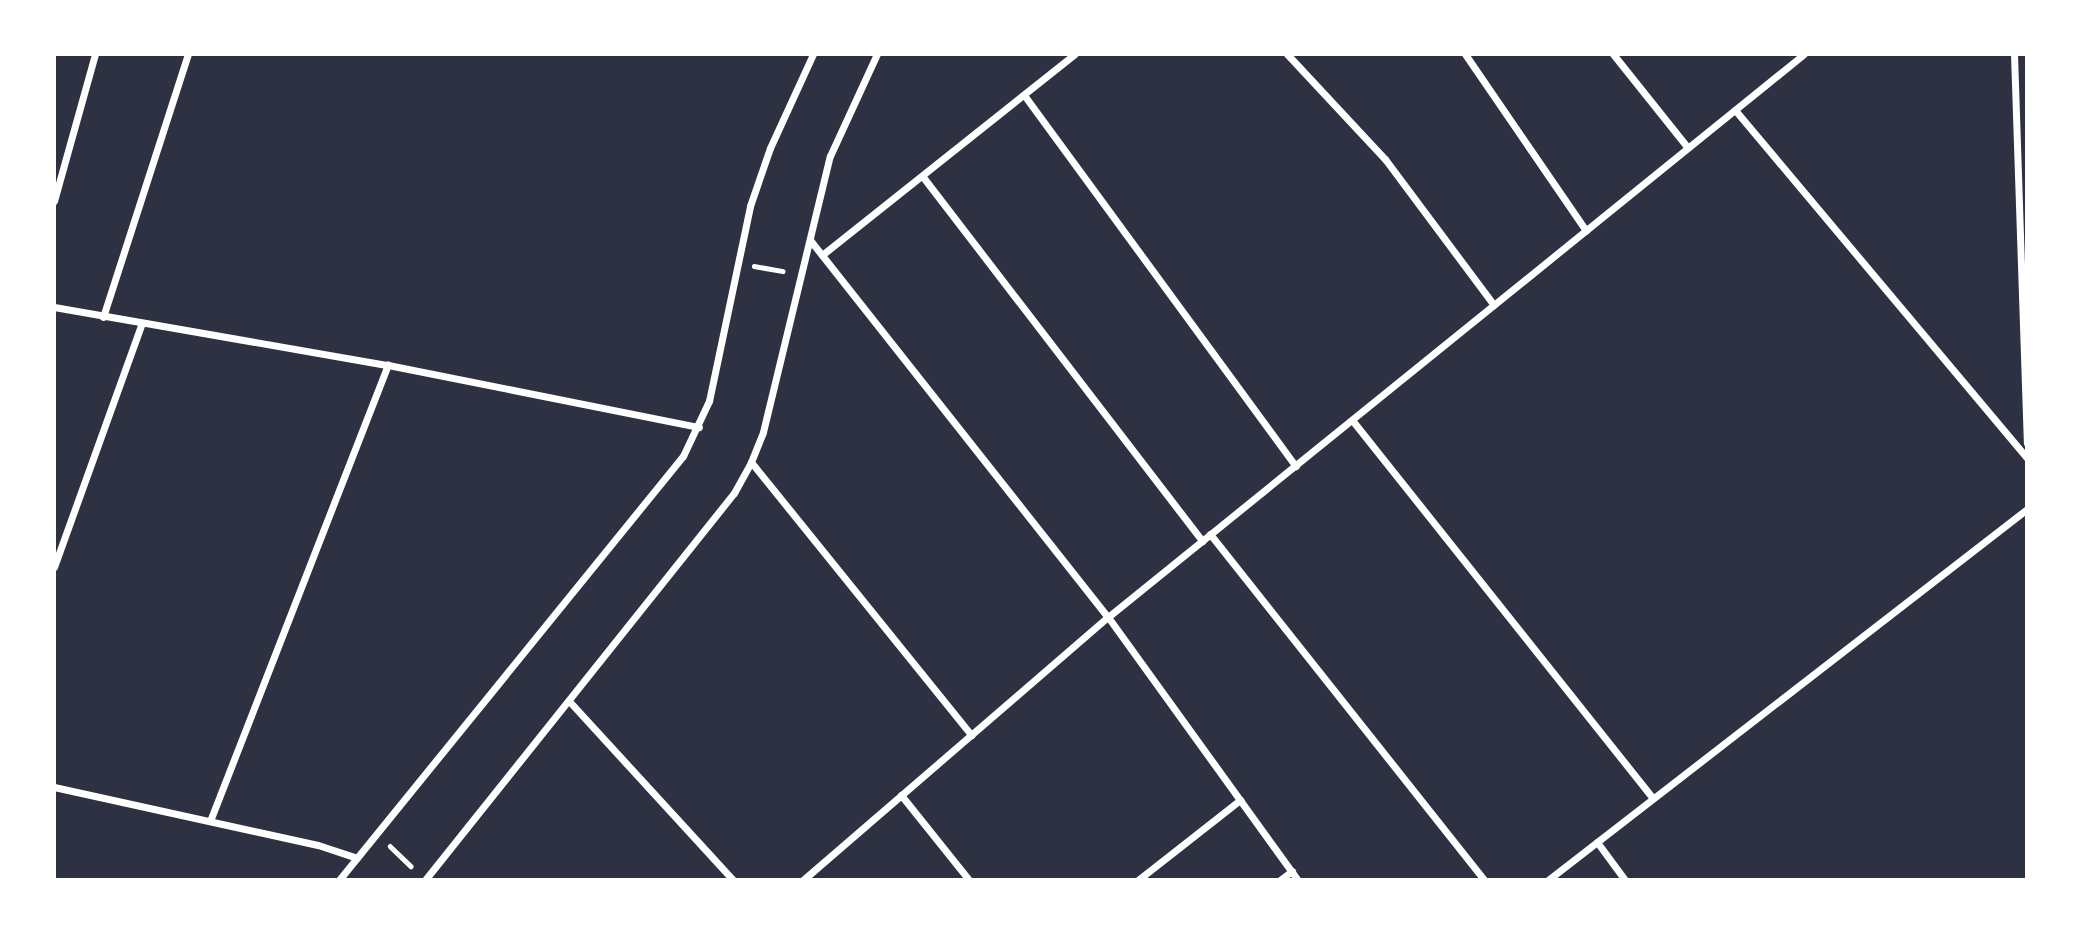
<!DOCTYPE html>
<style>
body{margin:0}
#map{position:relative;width:2081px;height:934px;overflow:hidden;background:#2d3142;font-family:"Exo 2",sans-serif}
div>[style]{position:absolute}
.path>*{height:4.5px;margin:-2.25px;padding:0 2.25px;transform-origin:2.25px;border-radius:2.25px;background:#fff}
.minor>*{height:7px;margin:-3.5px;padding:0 3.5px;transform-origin:3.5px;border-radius:3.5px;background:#fff}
span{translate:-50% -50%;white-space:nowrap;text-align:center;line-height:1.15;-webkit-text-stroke:7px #fff;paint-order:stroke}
.frame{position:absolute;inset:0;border:56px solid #fff;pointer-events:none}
</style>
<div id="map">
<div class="path">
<div style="left:754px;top:266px;width:29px;rotate:10deg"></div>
<div style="left:390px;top:846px;width:29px;rotate:44deg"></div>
</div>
<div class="minor">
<div style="left:1287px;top:54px;width:144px;rotate:47deg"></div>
<div style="left:1385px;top:159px;width:182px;rotate:53.3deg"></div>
<div style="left:1465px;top:54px;width:214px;rotate:55.6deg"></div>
<div style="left:1613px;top:54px;width:120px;rotate:51.4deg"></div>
<div style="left:2014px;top:54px;width:389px;rotate:88.1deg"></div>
<div style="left:1024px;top:95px;width:460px;rotate:53.8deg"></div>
<div style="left:1735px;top:110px;width:454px;rotate:50deg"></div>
<div style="left:923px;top:177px;width:459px;rotate:52.5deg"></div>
<div style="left:54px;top:201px;width:153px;rotate:-74.4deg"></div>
<div style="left:810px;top:240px;width:481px;rotate:51.7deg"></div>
<div style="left:1108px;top:617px;width:324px;rotate:54.2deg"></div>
<div style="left:822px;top:255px;width:323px;rotate:-38.5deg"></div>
<div style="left:54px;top:307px;width:339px;rotate:9.9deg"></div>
<div style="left:388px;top:365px;width:317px;rotate:11.3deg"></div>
<div style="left:103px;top:317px;width:276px;rotate:-72.1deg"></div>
<div style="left:1352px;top:420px;width:483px;rotate:51.5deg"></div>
<div style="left:751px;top:462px;width:351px;rotate:51.1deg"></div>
<div style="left:1210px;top:534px;width:441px;rotate:51.6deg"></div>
<div style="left:54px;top:567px;width:257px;rotate:-70.2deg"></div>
<div style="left:569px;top:701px;width:243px;rotate:47.5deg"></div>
<div style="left:54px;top:787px;width:270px;rotate:12.4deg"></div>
<div style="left:318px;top:845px;width:41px;rotate:18.4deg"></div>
<div style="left:901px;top:795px;width:109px;rotate:51.3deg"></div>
<div style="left:210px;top:821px;width:490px;rotate:-68.7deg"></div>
<div style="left:1597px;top:842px;width:47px;rotate:53.6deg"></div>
<div style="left:339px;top:880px;width:546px;rotate:-50.95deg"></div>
<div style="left:683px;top:456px;width:61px;rotate:-64.7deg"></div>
<div style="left:709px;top:401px;width:199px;rotate:-78.1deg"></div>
<div style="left:750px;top:206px;width:61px;rotate:-71deg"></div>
<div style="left:770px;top:148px;width:103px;rotate:-65.4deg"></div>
<div style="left:425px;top:880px;width:495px;rotate:-51.4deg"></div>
<div style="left:734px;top:493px;width:35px;rotate:-61deg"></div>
<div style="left:751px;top:462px;width:32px;rotate:-68deg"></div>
<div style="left:763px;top:432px;width:284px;rotate:-76.4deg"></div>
<div style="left:830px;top:156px;width:112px;rotate:-65.3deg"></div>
<div style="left:803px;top:880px;width:403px;rotate:-40.8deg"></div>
<div style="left:1108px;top:617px;width:895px;rotate:-38.97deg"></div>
<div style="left:1138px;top:880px;width:130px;rotate:-38.1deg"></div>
<div style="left:1280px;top:880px;width:15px;rotate:-37deg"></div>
<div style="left:1548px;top:880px;width:606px;rotate:-37.76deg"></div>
</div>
<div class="frame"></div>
</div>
